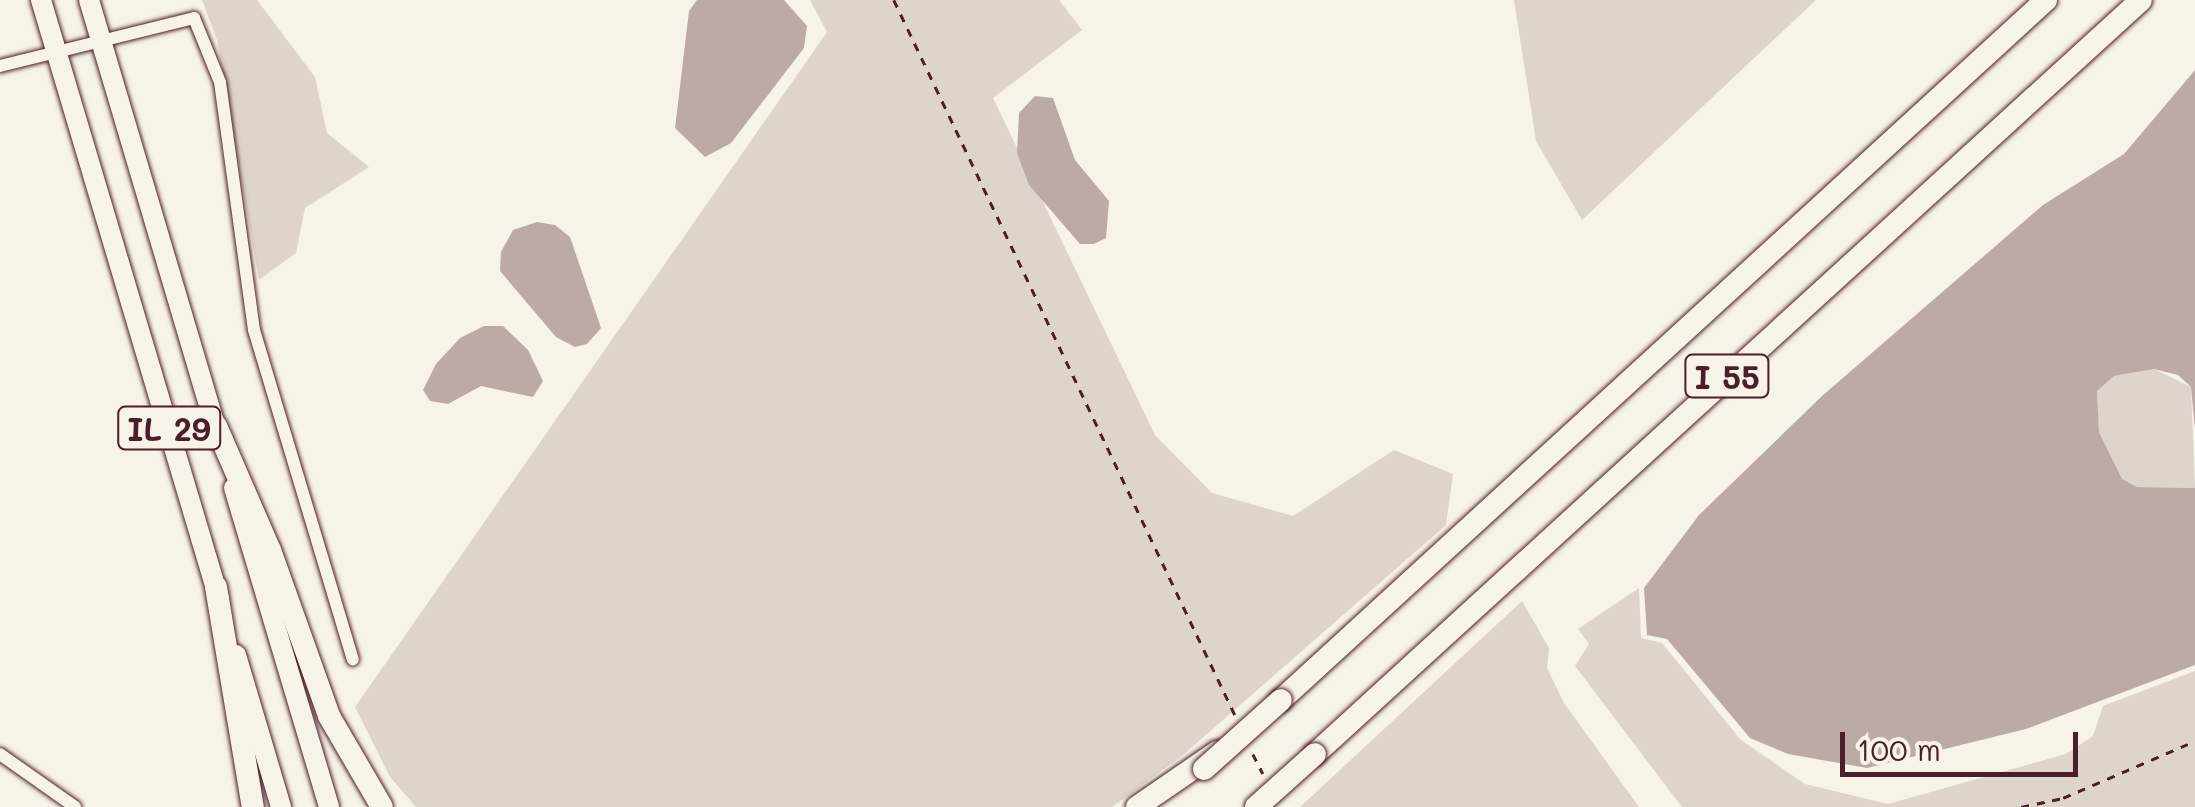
<!DOCTYPE html>
<style>
body{margin:0}
#map{position:relative;width:2195px;height:807px;overflow:hidden;background:#f7f3e8;font-family:Mali,sans-serif}
div>[style]{position:absolute}
.green>*{inset:0;background:#ded4cc}
.water>*{inset:0;background:#bcaaa7}
.path>*{height:2.5px;margin-top:-1.25px;transform-origin:0;background:repeating-linear-gradient(90deg,#4a1f2b 0 8px,transparent 0 16px)}
.roads{filter:drop-shadow(0 0 2px #4a1f2b) drop-shadow(0 0 2px #4a1f2b)}
.minor>*{height:12px;margin:-6px;padding:0 6px;transform-origin:6px;border-radius:6px;background:#f7f3e8}
.trunk>*{height:20px;margin:-10px;padding:0 10px;transform-origin:10px;border-radius:10px;background:#f7f3e8}
.motorway>*{height:22px;margin:-11px;padding:0 11px;transform-origin:11px;border-radius:11px;background:#f7f3e8}
.bridges{filter:drop-shadow(0 0 2px #4a1f2b) drop-shadow(0 0 2px #4a1f2b)}
.motorway-bridge>*{height:22px;margin:-11px;padding:0 11px;transform-origin:11px;border-radius:11px;background:#f7f3e8}
span{translate:-50% -50%;white-space:nowrap;text-align:center;line-height:1.15;-webkit-text-stroke:10px #f7f3e8;paint-order:stroke}
.shield-label span{padding:2px 8px;background:#f7f3e8;border:2px solid;border-radius:8px;-webkit-text-stroke-width:0}
.shield-label{font-size:32px;color:#4a1f2b;font-weight:700}
.scale{position:absolute;left:1840px;top:732px;width:238px;height:45px;box-sizing:border-box;border:5px solid #4a1f2b;border-top:0;padding-left:12px;font-size:30px;line-height:35px;white-space:nowrap;color:#4a1f2b;-webkit-text-stroke:8px #f7f3e8;paint-order:stroke}
</style>
<div id="map">
<div class="green">
<div style="clip-path:polygon(202px 0,257px 0,315px 77px,327px 133px,369px 167px,305px 208px,296px 253px,259px 280px,217px 40px)"></div>
<div style="clip-path:polygon(810px 0,1059px 0,1082px 30px,993px 98px,1155px 435px,1212px 493px,1293px 516px,1394px 450px,1453px 474px,1446px 525px,1183px 755px,1112px 807px,416px 807px,390px 777px,355px 707px,827px 32px)"></div>
<div style="clip-path:polygon(1514px 0,1816px 0,1582px 220px,1536px 141px)"></div>
<div style="clip-path:polygon(2154px 369px,2191px 387px,2195px 488px,2137px 487px,2122px 480px,2099px 432px,2097px 391px,2114px 376px)"></div>
<div style="clip-path:polygon(1639px 588px,1641px 638px,1662px 643px,1741px 740px,1805px 784px,1888px 804px,2066px 754px,2093px 736px,2103px 706px,2195px 671px,2195px 807px,1682px 807px,1575px 666px,1589px 644px,1578px 629px)"></div>
<div style="clip-path:polygon(1522px 601px,1549px 648px,1547px 668px,1564px 703px,1639px 807px,1300px 807px)"></div>
</div>
<div class="water">
<div style="clip-path:polygon(697px 0,784px 0,807px 26px,804px 48px,731px 143px,705px 157px,675px 128px,689px 11px)"></div>
<div style="clip-path:polygon(2195px 70px,2195px 429px,2191px 387px,2178px 375px,2154px 369px,2114px 376px,2097px 391px,2099px 432px,2122px 479px,2137px 487px,2195px 488px,2195px 665px,2026px 729px,1867px 768px,1788px 754px,1750px 738px,1667px 639px,1647px 635px,1644px 588px,1699px 515px,1822px 396px,2043px 205px,2124px 154px)"></div>
<div style="clip-path:polygon(1035px 96px,1053px 98px,1075px 160px,1109px 201px,1106px 238px,1094px 244px,1080px 244px,1029px 185px,1017px 153px,1019px 113px)"></div>
<div style="clip-path:polygon(537px 222px,555px 225px,570px 237px,601px 328px,587px 344px,575px 347px,556px 337px,500px 271px,501px 252px,513px 230px)"></div>
<div style="clip-path:polygon(484px 326px,503px 326px,528px 350px,543px 381px,533px 397px,481px 386px,448px 404px,430px 401px,423px 390px,436px 364px,460px 338px)"></div>
</div>
<div class="path">
<div style="left:894px;top:0;width:792px;rotate:64.5deg"></div>
<div style="left:1253px;top:754px;width:22px;rotate:63deg"></div>
<div style="left:2021px;top:807px;width:43px;rotate:-12.1deg"></div>
<div style="left:2063px;top:798px;width:144px;rotate:-23.4deg"></div>
</div>
<div class="roads">
<div class="minor">
<div style="left:0;top:66px;width:200px;rotate:-13.9deg"></div>
<div style="left:194px;top:18px;width:69px;rotate:67.9deg"></div>
<div style="left:220px;top:82px;width:250px;rotate:82.2deg"></div>
<div style="left:254px;top:330px;width:344px;rotate:73.3deg"></div>
<div style="left:0;top:754px;width:92px;rotate:35.2deg"></div>
</div>
<div class="trunk">
<div style="left:41px;top:0;width:625px;rotate:73.45deg"></div>
<div style="left:89px;top:0;width:460px;rotate:73.5deg"></div>
<div style="left:234px;top:488px;width:333px;rotate:73.4deg"></div>
<div style="left:236px;top:655px;width:159px;rotate:73.5deg"></div>
</div>
<div class="motorway">
<div style="left:216px;top:426px;width:135px;rotate:66.5deg"></div>
<div style="left:270px;top:550px;width:176px;rotate:70.4deg"></div>
<div style="left:329px;top:716px;width:105px;rotate:59.8deg"></div>
<div style="left:216px;top:587px;width:223px;rotate:80.5deg"></div>
<div style="left:1281px;top:700px;width:1037px;rotate:-42.46deg"></div>
<div style="left:1315px;top:754px;width:1118px;rotate:-42.39deg"></div>
<div style="left:1137px;top:807px;width:97px;rotate:-34.5deg"></div>
</div>
</div>
<div class="bridges">
<div class="motorway-bridge">
<div style="left:1204px;top:769px;width:103px;rotate:-41.9deg"></div>
<div style="left:1256px;top:807px;width:79px;rotate:-41.9deg"></div>
</div>
</div>
<div class="shield-label">
<span style="left:1727px;top:376px">I 55</span>
<span style="left:169px;top:428px">IL 29</span>
</div>
<div class="scale">100 m</div>
</div>
